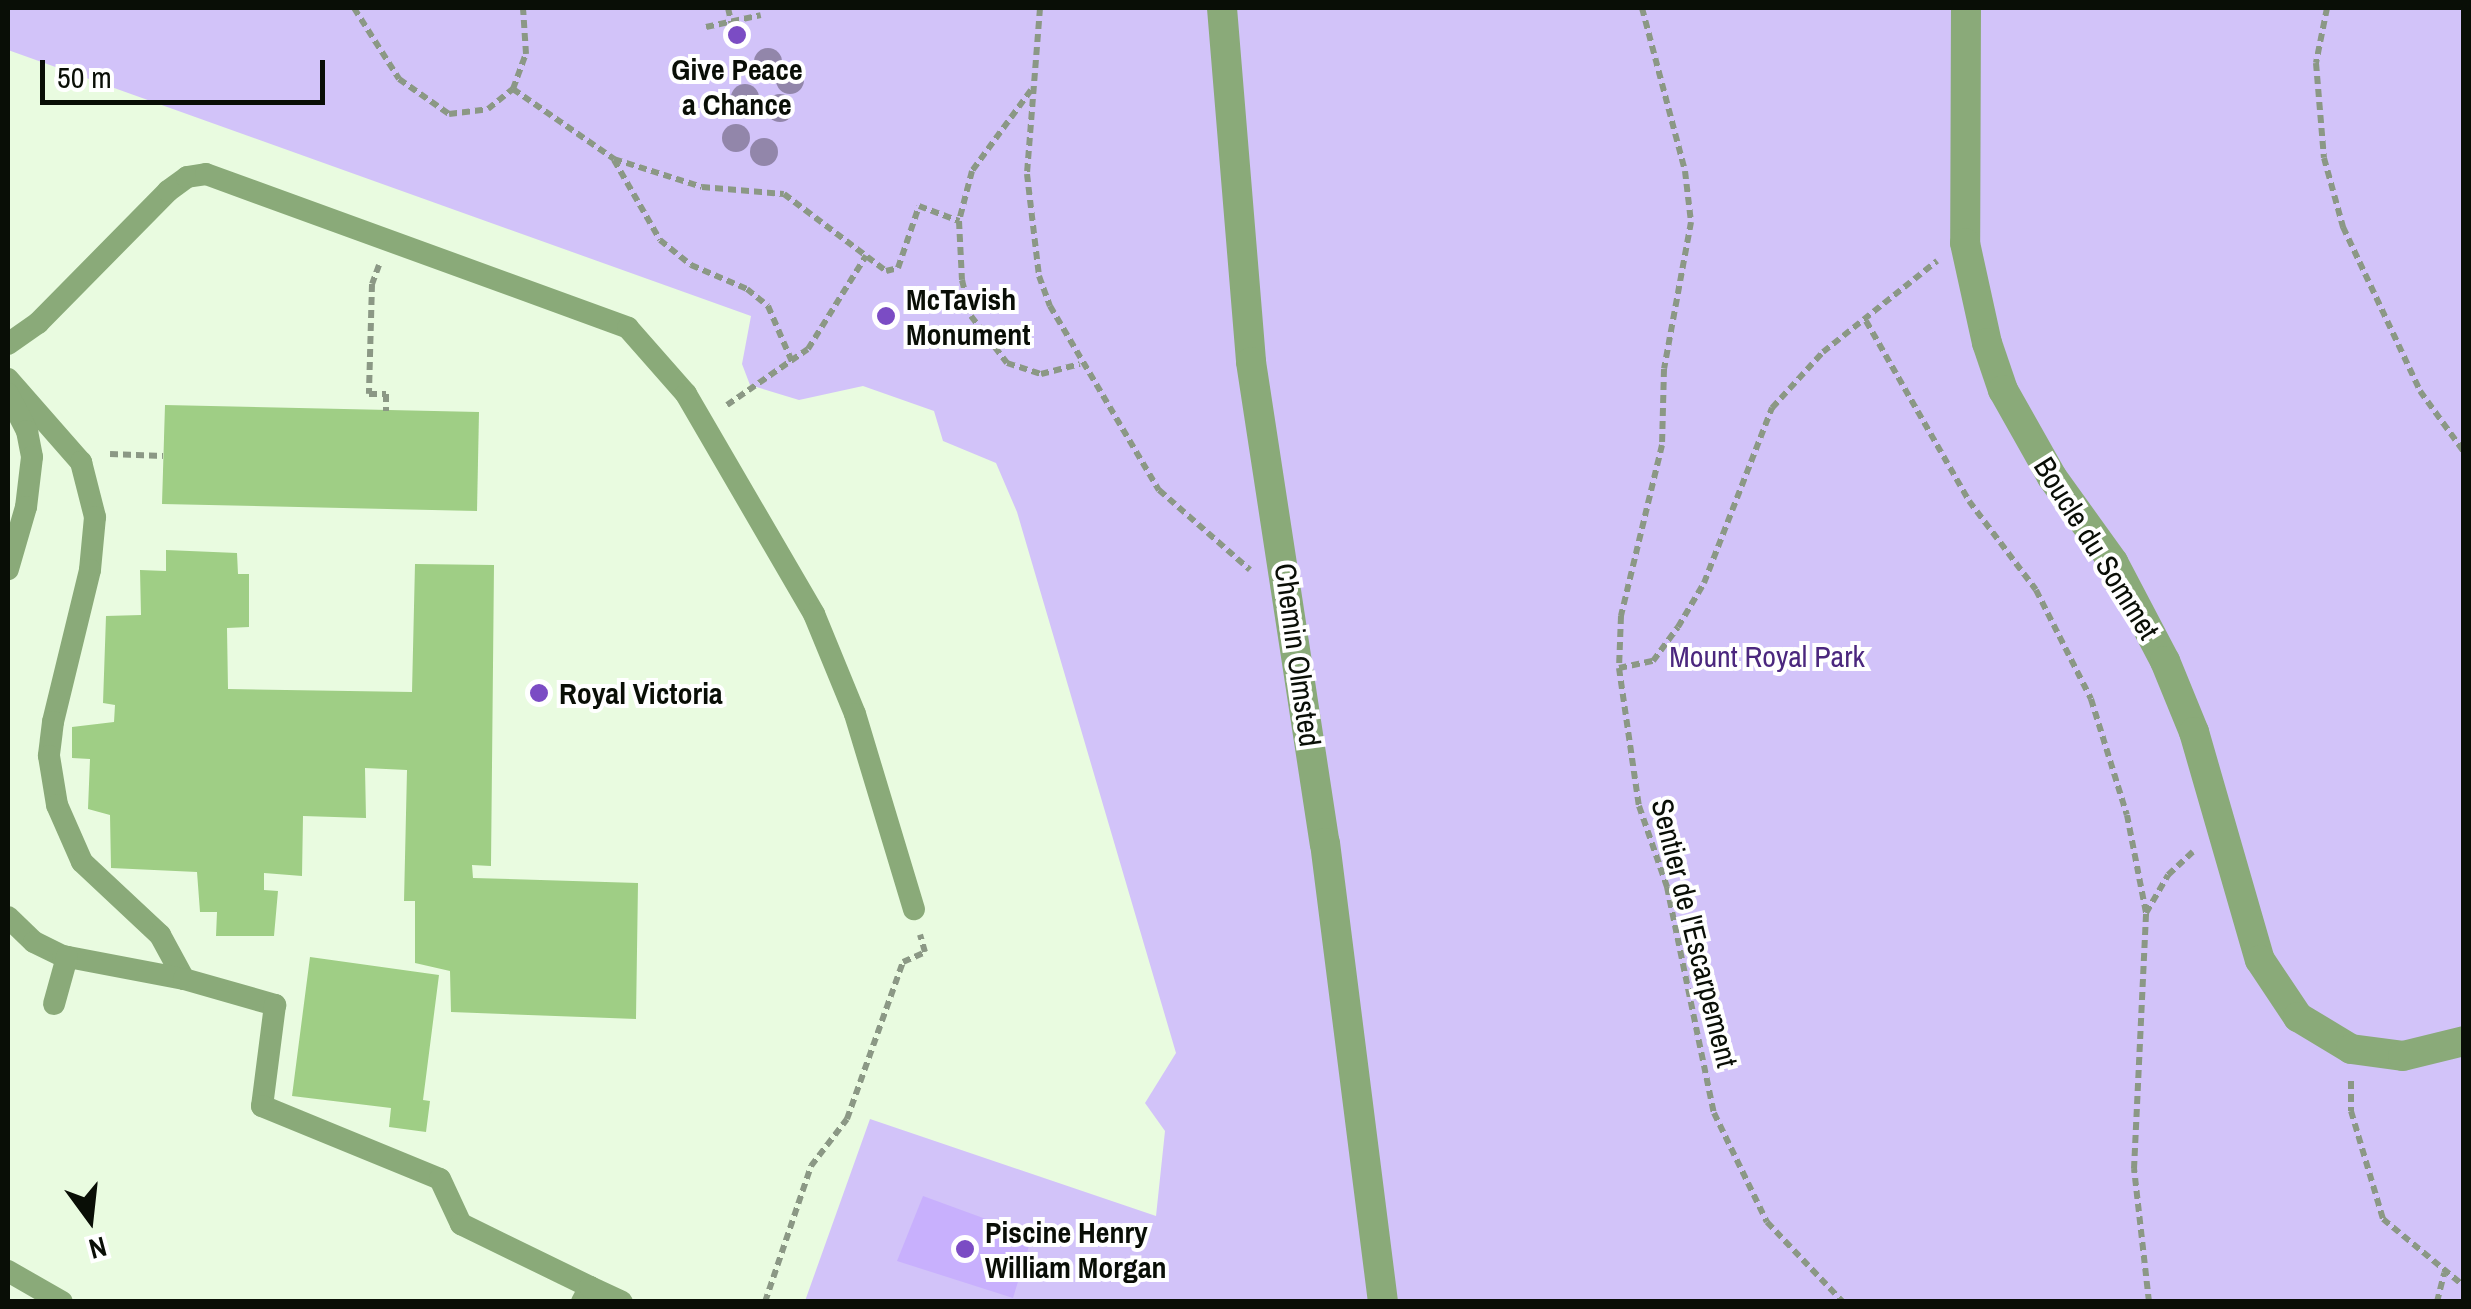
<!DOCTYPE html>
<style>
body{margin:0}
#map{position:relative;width:2471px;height:1309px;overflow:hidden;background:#e9fbe0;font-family:"Archivo Narrow",sans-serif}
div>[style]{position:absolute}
.green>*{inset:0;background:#d2c3f9}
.water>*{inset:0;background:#c8b0fd}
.building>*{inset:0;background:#9fce85}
.path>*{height:6px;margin-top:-3px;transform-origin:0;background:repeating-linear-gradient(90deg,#8b9885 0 8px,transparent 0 13px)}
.lane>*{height:22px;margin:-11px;padding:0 11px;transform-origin:11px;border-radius:11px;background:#8aaa79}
.street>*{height:30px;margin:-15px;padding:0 15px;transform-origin:15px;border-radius:15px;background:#8aaa79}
.trees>*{width:28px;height:28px;margin:-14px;border-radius:50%;background:#9286aa}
.dots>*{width:28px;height:28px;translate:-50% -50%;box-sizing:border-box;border:5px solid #fff;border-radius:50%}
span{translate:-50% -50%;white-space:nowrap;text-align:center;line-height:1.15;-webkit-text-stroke:8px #fff;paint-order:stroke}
.poi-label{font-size:30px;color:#090e06;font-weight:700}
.left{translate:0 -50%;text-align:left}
.street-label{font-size:30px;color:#090e06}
.park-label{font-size:30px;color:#4b277e}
.frame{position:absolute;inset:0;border:10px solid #090e06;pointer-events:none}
.north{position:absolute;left:40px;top:1169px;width:100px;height:100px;-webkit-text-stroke:8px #fff;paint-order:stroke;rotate:165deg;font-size:28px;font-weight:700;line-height:40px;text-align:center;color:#090e06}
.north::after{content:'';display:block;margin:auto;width:35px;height:45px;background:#090e06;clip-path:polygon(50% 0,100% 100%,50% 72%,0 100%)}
.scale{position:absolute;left:40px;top:60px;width:285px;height:45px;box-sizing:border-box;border:5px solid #090e06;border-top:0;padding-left:12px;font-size:30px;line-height:35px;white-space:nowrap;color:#090e06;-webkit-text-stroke:8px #fff;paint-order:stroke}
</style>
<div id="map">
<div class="green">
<div style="clip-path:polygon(8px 8px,2463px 8px,2463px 1301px,805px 1301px,870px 1119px,1156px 1216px,1165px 1131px,1145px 1103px,1176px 1053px,1017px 512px,996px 463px,943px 441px,934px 411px,863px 386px,799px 400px,750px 385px,742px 364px,751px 316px,8px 50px)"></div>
</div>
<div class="water">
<div style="clip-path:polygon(923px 1196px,1032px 1236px,1013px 1298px,897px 1261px)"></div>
</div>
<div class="building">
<div style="clip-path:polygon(165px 405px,479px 412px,477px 511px,162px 504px)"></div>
<div style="clip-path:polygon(166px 550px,237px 553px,238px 574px,249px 574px,249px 627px,227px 628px,228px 689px,412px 692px,415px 564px,494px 565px,491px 866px,472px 865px,473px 878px,638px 883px,636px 1019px,451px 1012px,450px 971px,415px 963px,415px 901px,404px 901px,407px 770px,365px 768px,366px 818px,303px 816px,302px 876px,264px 873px,264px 890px,278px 891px,274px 936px,216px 936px,217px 912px,200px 912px,197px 872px,111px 868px,110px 815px,88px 809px,90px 759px,72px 758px,72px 727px,114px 722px,115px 705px,103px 703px,106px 616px,141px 615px,140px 570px,166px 571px)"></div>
<div style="clip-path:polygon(310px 957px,439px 975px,423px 1100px,430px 1101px,426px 1132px,389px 1127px,391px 1108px,292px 1096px)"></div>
</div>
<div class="path">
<div style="left:354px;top:8px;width:84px;rotate:57.6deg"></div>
<div style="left:399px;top:79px;width:61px;rotate:35deg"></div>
<div style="left:449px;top:114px;width:39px;rotate:-7deg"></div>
<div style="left:488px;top:109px;width:32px;rotate:-39deg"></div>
<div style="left:513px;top:89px;width:37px;rotate:-70deg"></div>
<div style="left:526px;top:54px;width:46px;rotate:-93.7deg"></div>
<div style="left:728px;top:8px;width:17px;rotate:77deg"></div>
<div style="left:1040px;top:8px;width:167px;rotate:94.5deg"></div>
<div style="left:1027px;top:174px;width:103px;rotate:83.3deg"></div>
<div style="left:1039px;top:276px;width:32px;rotate:70deg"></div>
<div style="left:1050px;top:306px;width:214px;rotate:59.4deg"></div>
<div style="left:1159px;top:490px;width:121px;rotate:41.3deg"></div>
<div style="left:1642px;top:8px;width:169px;rotate:75.2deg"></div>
<div style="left:1685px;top:171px;width:51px;rotate:83.3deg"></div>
<div style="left:1691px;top:222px;width:149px;rotate:100.4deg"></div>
<div style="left:1664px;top:369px;width:76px;rotate:91.5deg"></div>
<div style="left:1662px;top:445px;width:176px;rotate:103.5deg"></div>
<div style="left:1621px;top:616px;width:52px;rotate:92.2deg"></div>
<div style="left:1619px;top:668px;width:139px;rotate:81.8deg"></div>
<div style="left:1639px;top:806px;width:86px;rotate:70.9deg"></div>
<div style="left:1667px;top:887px;width:231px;rotate:78.3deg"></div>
<div style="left:1714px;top:1113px;width:121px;rotate:64.1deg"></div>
<div style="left:1767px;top:1222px;width:110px;rotate:46.5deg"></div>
<div style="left:2327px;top:8px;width:56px;rotate:101.3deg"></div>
<div style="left:2316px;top:63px;width:95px;rotate:85.2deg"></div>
<div style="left:2324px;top:158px;width:72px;rotate:74.6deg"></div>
<div style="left:2343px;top:227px;width:181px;rotate:64.8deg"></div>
<div style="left:2420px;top:391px;width:75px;rotate:54.2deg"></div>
<div style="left:706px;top:27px;width:56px;rotate:-12.3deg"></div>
<div style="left:513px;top:89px;width:123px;rotate:34.7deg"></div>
<div style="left:614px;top:159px;width:92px;rotate:17.7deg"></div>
<div style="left:702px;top:187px;width:82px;rotate:4.9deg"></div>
<div style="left:784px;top:194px;width:128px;rotate:37deg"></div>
<div style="left:886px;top:271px;width:12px;rotate:-14deg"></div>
<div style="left:898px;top:268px;width:65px;rotate:-71.3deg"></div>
<div style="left:919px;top:206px;width:43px;rotate:20.6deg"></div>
<div style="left:1031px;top:90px;width:100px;rotate:126.1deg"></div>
<div style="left:972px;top:171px;width:52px;rotate:104.6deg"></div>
<div style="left:959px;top:221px;width:59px;rotate:87.1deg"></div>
<div style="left:962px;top:280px;width:37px;rotate:76deg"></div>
<div style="left:971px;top:316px;width:59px;rotate:52.5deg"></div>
<div style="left:1007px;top:363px;width:36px;rotate:18deg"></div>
<div style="left:1041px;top:374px;width:40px;rotate:-14.4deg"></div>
<div style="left:614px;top:160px;width:92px;rotate:60.1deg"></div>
<div style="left:660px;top:240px;width:40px;rotate:39deg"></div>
<div style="left:691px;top:265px;width:61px;rotate:23.2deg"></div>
<div style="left:747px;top:289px;width:27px;rotate:39deg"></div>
<div style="left:768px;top:306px;width:63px;rotate:66.7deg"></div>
<div style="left:379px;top:265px;width:20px;rotate:110deg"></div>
<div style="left:372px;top:284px;width:110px;rotate:91.6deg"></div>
<div style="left:369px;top:394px;width:17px"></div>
<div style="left:386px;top:394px;width:17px;rotate:90deg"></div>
<div style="left:1866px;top:321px;width:207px;rotate:60.2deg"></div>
<div style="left:1969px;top:501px;width:111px;rotate:53deg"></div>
<div style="left:2036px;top:590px;width:122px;rotate:63.2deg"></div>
<div style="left:2091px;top:699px;width:121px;rotate:72.8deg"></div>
<div style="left:2127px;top:815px;width:100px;rotate:79deg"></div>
<div style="left:727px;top:405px;width:98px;rotate:-34.7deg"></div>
<div style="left:808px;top:349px;width:110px;rotate:-58.1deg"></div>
<div style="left:110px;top:454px;width:53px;rotate:2.2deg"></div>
<div style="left:1619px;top:668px;width:35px;rotate:-12deg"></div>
<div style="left:1653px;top:661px;width:42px;rotate:-53.7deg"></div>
<div style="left:1678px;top:627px;width:51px;rotate:-59.4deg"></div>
<div style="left:1704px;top:583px;width:188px;rotate:-68.8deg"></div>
<div style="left:1772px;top:408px;width:76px;rotate:-47.7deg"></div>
<div style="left:1823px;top:352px;width:146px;rotate:-38.6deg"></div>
<div style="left:2351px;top:1081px;width:30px;rotate:90deg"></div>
<div style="left:2351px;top:1111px;width:113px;rotate:73.5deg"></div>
<div style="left:2383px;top:1219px;width:105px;rotate:39.6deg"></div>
<div style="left:765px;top:1302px;width:144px;rotate:-71.3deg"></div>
<div style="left:811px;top:1166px;width:59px;rotate:-52.5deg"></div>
<div style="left:847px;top:1119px;width:167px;rotate:-70.4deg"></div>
<div style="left:903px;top:962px;width:24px;rotate:-24deg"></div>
<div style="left:925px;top:952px;width:18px;rotate:-106deg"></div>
<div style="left:2149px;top:1302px;width:134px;rotate:-96.4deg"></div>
<div style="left:2134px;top:1169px;width:256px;rotate:-87.3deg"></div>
<div style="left:2146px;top:913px;width:44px;rotate:-59.9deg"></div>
<div style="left:2168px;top:875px;width:34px;rotate:-43deg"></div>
<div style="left:2437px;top:1302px;width:30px;rotate:-76deg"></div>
</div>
<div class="lane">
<div style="left:8px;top:344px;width:37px;rotate:-35deg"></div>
<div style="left:38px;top:323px;width:185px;rotate:-45.4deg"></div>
<div style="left:168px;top:191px;width:24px;rotate:-36deg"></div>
<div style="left:187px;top:177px;width:19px;rotate:-9deg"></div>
<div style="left:206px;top:174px;width:449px;rotate:20deg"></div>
<div style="left:628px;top:328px;width:88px;rotate:48.7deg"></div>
<div style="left:686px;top:394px;width:255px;rotate:59.8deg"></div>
<div style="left:814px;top:614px;width:108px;rotate:67.7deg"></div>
<div style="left:855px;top:714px;width:204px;rotate:73.2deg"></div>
<div style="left:8px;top:379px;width:111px;rotate:48.7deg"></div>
<div style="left:81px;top:462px;width:57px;rotate:75.7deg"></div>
<div style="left:95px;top:517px;width:53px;rotate:95.4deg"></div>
<div style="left:90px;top:570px;width:156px;rotate:103.7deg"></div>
<div style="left:53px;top:722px;width:34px;rotate:97deg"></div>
<div style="left:49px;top:756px;width:50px;rotate:80.7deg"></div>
<div style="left:57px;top:805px;width:62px;rotate:66.3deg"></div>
<div style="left:82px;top:862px;width:107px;rotate:43.1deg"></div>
<div style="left:160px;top:935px;width:50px;rotate:61.4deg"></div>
<div style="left:8px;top:394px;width:42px;rotate:62.8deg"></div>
<div style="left:27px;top:431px;width:26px;rotate:79deg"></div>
<div style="left:32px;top:457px;width:50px;rotate:96.8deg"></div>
<div style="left:26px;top:507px;width:65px;rotate:106.2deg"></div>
<div style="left:8px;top:917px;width:36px;rotate:44deg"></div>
<div style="left:34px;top:942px;width:32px;rotate:26deg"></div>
<div style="left:63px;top:956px;width:123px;rotate:10.8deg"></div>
<div style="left:184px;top:979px;width:95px;rotate:15.9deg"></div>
<div style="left:275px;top:1005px;width:102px;rotate:97.3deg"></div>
<div style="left:262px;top:1106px;width:192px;rotate:22.3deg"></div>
<div style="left:440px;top:1179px;width:50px;rotate:65deg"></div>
<div style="left:461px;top:1224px;width:144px;rotate:26deg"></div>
<div style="left:590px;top:1287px;width:17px;rotate:118deg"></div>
<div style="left:54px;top:1004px;width:49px;rotate:-74.5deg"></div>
<div style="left:8px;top:1271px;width:62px;rotate:29.9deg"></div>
<div style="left:590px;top:1287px;width:35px;rotate:25deg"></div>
</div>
<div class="street">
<div style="left:1222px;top:8px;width:355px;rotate:85.3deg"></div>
<div style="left:1251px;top:362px;width:487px;rotate:81.3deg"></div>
<div style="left:1325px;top:843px;width:463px;rotate:82.8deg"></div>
<div style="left:1966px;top:8px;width:235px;rotate:90.2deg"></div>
<div style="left:1965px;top:243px;width:102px;rotate:77.6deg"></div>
<div style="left:1987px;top:343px;width:50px;rotate:71.2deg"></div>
<div style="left:2003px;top:390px;width:100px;rotate:60.6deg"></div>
<div style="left:2052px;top:477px;width:105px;rotate:54.3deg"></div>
<div style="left:2113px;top:562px;width:112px;rotate:62.3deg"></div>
<div style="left:2165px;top:661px;width:77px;rotate:67.8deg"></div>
<div style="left:2194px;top:732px;width:237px;rotate:73.9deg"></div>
<div style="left:2260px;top:960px;width:69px;rotate:56.3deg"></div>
<div style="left:2298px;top:1017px;width:62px;rotate:31.1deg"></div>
<div style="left:2351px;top:1049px;width:52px;rotate:7.7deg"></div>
<div style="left:2403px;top:1056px;width:63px;rotate:-13.8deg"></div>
</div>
<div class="trees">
<div style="left:768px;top:62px"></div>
<div style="left:790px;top:80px"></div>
<div style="left:745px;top:98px"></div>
<div style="left:780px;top:108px"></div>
<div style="left:736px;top:138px"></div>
<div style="left:764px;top:152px"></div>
</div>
<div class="dots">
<div style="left:737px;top:35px;background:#7b4cc4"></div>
<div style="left:886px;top:316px;background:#7b4cc4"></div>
<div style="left:539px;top:693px;background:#7b4cc4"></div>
<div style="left:965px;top:1249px;background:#7b4cc4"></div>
</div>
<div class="poi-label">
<span style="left:737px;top:86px">Give Peace<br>a Chance</span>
<span class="left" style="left:906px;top:316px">McTavish<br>Monument</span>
<span class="left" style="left:559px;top:693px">Royal Victoria</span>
<span class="left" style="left:985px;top:1249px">Piscine Henry<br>William Morgan</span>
</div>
<div class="street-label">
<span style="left:2097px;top:548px;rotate:58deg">Boucle du Sommet</span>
<span style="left:1298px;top:655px;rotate:82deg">Chemin Olmsted</span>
<span style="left:1695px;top:933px;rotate:76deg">Sentier de l'Escarpement</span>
</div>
<div class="park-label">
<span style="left:1767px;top:656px">Mount Royal Park</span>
</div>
<div class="frame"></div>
<div class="north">N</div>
<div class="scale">50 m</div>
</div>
